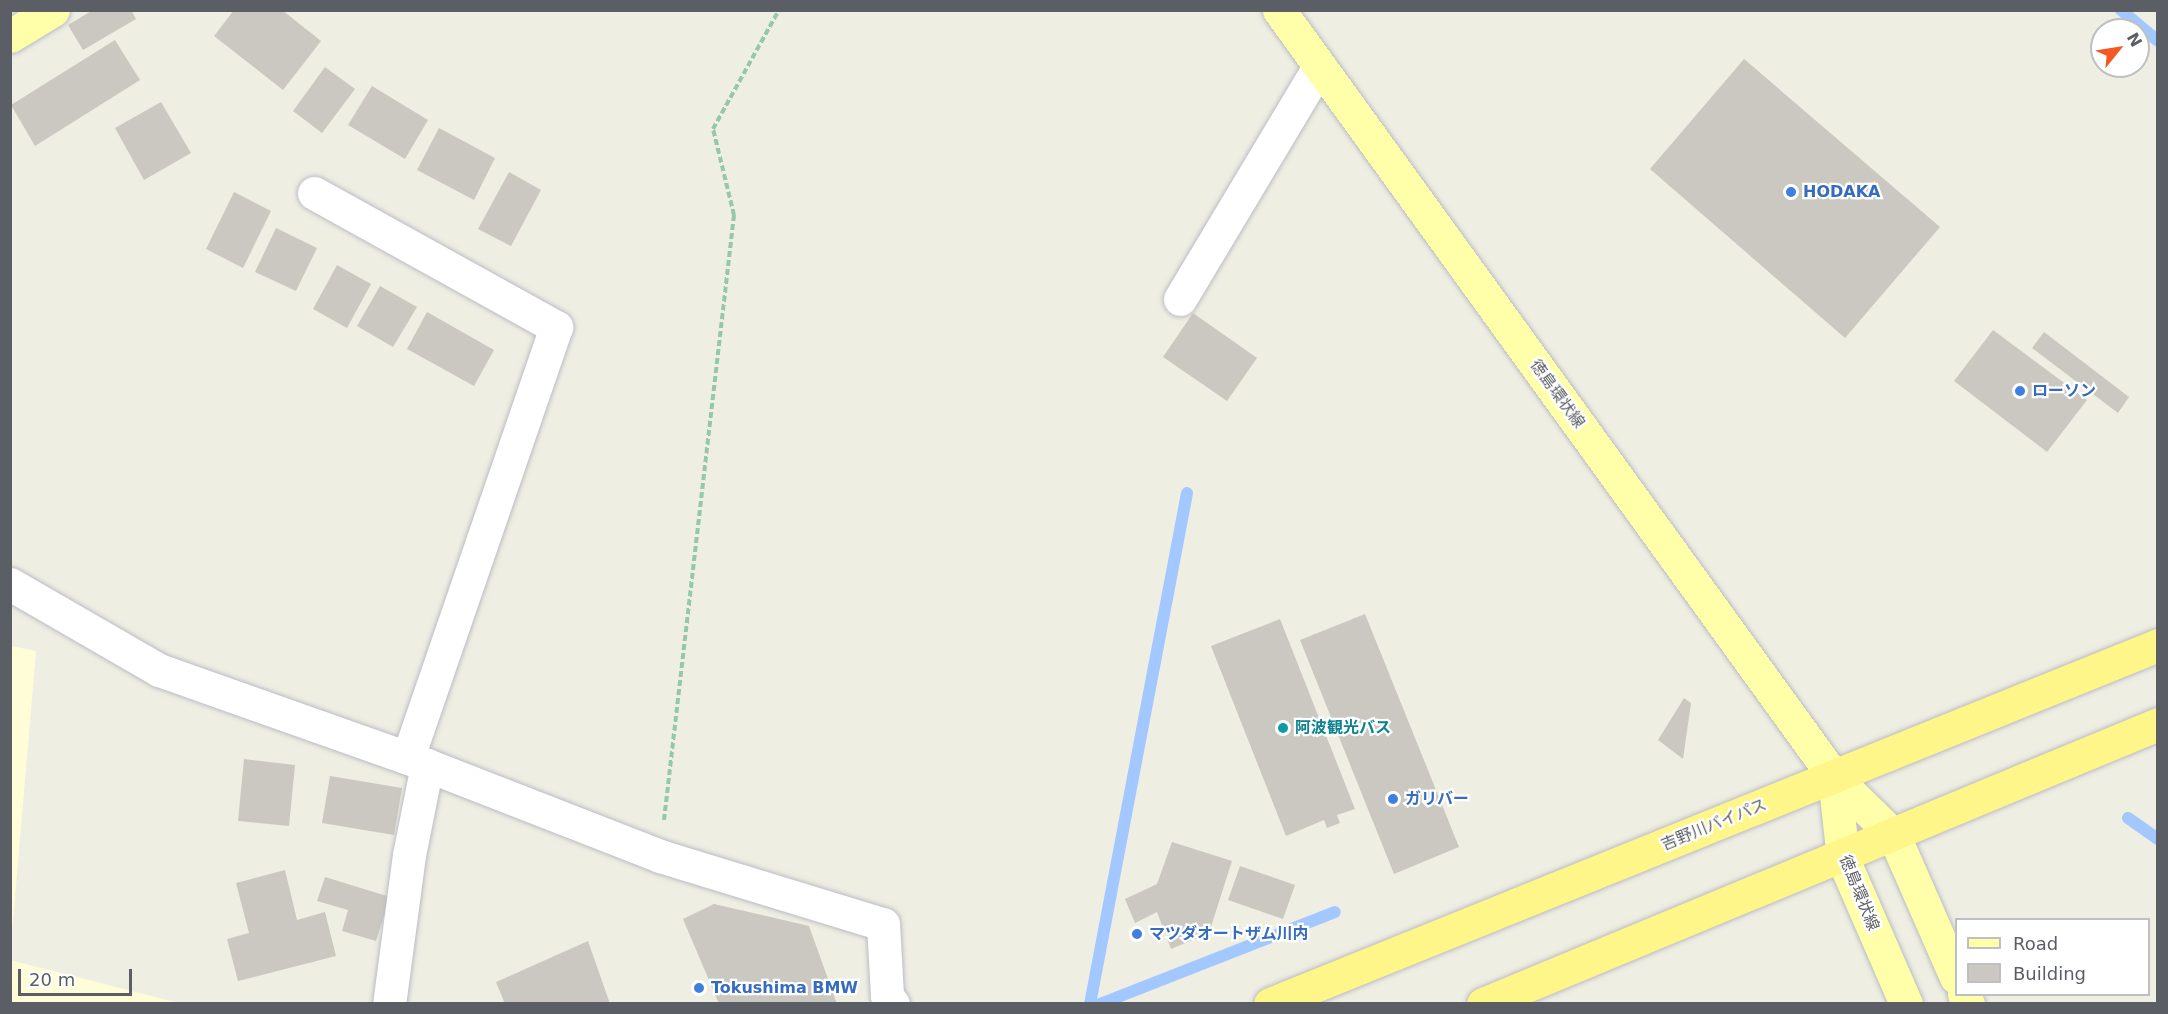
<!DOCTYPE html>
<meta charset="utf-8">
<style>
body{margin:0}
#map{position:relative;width:2168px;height:1014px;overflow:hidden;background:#efeee3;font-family:"DejaVu Sans","Noto Sans JP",sans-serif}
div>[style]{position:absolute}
.commercial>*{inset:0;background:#fffdd8}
.stream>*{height:12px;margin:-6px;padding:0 6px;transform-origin:6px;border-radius:6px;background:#a3c7ff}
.building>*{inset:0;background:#cac8c0}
.path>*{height:4px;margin-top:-2px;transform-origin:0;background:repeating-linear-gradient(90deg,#95c7ac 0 6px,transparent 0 9px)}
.roads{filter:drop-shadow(0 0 2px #bbbcc3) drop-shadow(0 0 2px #bbbcc3)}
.minor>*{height:33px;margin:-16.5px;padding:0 16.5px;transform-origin:16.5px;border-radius:16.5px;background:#fff}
.major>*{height:33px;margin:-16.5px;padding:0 16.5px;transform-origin:16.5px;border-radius:16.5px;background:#feffa8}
.highway>*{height:33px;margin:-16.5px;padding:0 16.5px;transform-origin:16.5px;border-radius:16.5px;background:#fff68a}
.dots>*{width:16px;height:16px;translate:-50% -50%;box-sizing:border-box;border:3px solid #fff;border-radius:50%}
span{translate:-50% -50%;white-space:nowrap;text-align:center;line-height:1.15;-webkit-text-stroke:4.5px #fff;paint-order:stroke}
.shop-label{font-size:16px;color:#366cbe;font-weight:700}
.left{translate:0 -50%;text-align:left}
.street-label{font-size:16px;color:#5b5e65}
.culture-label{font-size:16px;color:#0d838f;font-weight:700}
.frame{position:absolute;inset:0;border:12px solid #5b5e65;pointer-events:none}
.legend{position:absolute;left:1955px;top:918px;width:195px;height:78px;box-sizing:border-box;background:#fff;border:2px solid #bdbfc1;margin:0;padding:8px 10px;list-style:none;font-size:18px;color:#5b5e65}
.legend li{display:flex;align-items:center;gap:12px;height:30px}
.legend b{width:30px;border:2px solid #bdbfc1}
.north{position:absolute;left:2090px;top:18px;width:60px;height:60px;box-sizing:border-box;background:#fff;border:2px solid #bdbfc1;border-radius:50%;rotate:60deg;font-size:16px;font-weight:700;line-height:24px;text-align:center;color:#5b5e65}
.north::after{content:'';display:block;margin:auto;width:21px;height:27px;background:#f45824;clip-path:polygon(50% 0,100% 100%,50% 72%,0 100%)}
.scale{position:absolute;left:18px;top:969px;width:114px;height:27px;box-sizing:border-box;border:3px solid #5b5e65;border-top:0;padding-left:8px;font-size:18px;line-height:21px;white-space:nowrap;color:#5b5e65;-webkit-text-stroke:4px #fff;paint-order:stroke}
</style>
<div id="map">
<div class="commercial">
<div style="clip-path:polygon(11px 646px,36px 651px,11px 944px,10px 646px)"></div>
<div style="clip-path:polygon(10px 960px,175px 1002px,175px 1003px,11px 1003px)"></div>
</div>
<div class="stream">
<div style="left:2121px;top:10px;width:48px;rotate:40deg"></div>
<div style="left:2128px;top:818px;width:37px;rotate:35deg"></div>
<div style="left:1090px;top:1004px;width:520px;rotate:-79.25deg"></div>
<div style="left:1100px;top:1004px;width:252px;rotate:-21.4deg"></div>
</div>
<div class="building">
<div style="clip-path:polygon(93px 10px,131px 10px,136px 19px,83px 50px,68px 25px)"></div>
<div style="clip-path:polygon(234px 10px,282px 10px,321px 41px,283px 90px,214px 36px)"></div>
<div style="clip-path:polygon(115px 40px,140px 80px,35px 146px,11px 105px)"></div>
<div style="clip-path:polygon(1744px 59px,1940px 227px,1845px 338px,1650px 169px)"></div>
<div style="clip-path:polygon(325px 67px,355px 89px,322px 133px,293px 111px)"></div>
<div style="clip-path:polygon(372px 86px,428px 120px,405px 159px,348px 125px)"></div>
<div style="clip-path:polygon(161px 102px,191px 153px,144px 180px,115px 128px)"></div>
<div style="clip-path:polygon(439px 128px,495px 158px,474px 200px,417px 170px)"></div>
<div style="clip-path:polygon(509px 172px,541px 190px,511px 246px,478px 229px)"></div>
<div style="clip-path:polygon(234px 192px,271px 211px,243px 268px,206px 249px)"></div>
<div style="clip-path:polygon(276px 228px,317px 248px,296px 291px,255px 272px)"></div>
<div style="clip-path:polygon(337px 265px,371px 284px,347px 328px,313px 309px)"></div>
<div style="clip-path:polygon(380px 286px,417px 307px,393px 347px,357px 326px)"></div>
<div style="clip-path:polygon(427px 312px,494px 350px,474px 386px,407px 349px)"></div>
<div style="clip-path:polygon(1193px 313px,1257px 358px,1227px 401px,1163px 357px)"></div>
<div style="clip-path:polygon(1993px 330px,2087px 400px,2047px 452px,1954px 381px)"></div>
<div style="clip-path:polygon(2044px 332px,2129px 397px,2118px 413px,2032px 348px)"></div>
<div style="clip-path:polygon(1365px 614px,1459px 847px,1394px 874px,1300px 640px)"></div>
<div style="clip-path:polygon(1280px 619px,1355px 809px,1337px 815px,1340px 823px,1327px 828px,1324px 820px,1286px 836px,1211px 646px)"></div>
<div style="clip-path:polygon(1684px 698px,1691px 703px,1683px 759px,1658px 740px)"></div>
<div style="clip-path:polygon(244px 759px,295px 765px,289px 826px,238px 821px)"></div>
<div style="clip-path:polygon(330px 776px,402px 788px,394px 835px,322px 823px)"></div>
<div style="clip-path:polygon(1172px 842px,1232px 861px,1209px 933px,1171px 949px,1157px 912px,1135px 923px,1125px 899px,1157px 884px)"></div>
<div style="clip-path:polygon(1240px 866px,1295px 885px,1283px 919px,1228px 900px)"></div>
<div style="clip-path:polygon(285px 870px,297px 920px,325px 912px,336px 956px,238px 981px,227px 939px,249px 933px,236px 883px)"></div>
<div style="clip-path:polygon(325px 877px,390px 897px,376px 941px,342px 931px,348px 910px,317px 901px)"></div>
<div style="clip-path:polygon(714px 904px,809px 926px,837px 1004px,719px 1004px,683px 919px)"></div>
<div style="clip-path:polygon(588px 941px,610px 1004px,505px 1004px,496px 982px)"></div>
</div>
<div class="path">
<div style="left:664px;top:820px;width:609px;rotate:-83.4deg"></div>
<div style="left:734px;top:215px;width:89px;rotate:-103.7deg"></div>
<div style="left:713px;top:129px;width:136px;rotate:-61deg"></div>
</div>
<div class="roads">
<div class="minor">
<div style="left:314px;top:193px;width:277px;rotate:29deg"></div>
<div style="left:556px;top:327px;width:455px;rotate:109deg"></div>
<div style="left:1180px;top:299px;width:270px;rotate:-59.1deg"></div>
<div style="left:10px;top:584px;width:172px;rotate:30deg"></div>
<div style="left:159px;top:670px;width:284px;rotate:19.5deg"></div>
<div style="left:427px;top:765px;width:92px;rotate:101.3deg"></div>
<div style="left:409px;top:855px;width:150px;rotate:97.6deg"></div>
<div style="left:427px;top:765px;width:250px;rotate:21.3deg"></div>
<div style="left:660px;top:856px;width:233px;rotate:17deg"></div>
<div style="left:883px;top:924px;width:72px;rotate:86.8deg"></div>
<div style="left:887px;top:996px;width:10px;rotate:53deg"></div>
</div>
<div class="major">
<div style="left:1279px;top:10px;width:947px;rotate:54.11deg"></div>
<div style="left:1834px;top:777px;width:84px;rotate:44.5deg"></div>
<div style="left:1894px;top:836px;width:154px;rotate:66.3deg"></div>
<div style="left:10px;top:36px;width:50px;rotate:-31.2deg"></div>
<div style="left:1834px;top:777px;width:82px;rotate:83.7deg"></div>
<div style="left:1843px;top:859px;width:158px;rotate:66.5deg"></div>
<div style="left:1964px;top:994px;width:11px;rotate:68deg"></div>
</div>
<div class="highway">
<div style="left:1270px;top:1004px;width:958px;rotate:-22.01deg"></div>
<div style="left:1483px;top:1004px;width:731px;rotate:-22.53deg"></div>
</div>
</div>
<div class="dots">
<div style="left:1791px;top:192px;background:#3f7fe0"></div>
<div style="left:2020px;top:391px;background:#3f7fe0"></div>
<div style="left:1283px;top:728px;background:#0f9aa8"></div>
<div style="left:1393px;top:799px;background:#3f7fe0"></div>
<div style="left:1137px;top:934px;background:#3f7fe0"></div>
<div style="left:699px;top:988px;background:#3f7fe0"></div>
</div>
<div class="shop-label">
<span class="left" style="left:1803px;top:192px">HODAKA</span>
<span class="left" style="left:2032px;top:391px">ローソン</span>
<span class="left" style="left:1405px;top:799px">ガリバー</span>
<span class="left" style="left:1149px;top:934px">マツダオートザム川内</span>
<span class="left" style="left:711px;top:988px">Tokushima BMW</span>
</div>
<div class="street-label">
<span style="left:1557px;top:394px;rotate:54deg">徳島環状線</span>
<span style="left:1714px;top:825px;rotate:-22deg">吉野川バイパス</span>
<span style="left:1859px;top:893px;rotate:68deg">徳島環状線</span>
</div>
<div class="culture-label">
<span class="left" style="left:1295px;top:728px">阿波観光バス</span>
</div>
<div class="frame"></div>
<ul class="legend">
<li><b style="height:8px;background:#feffa8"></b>Road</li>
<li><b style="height:16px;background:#cac8c0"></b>Building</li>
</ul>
<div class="north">N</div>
<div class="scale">20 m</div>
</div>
